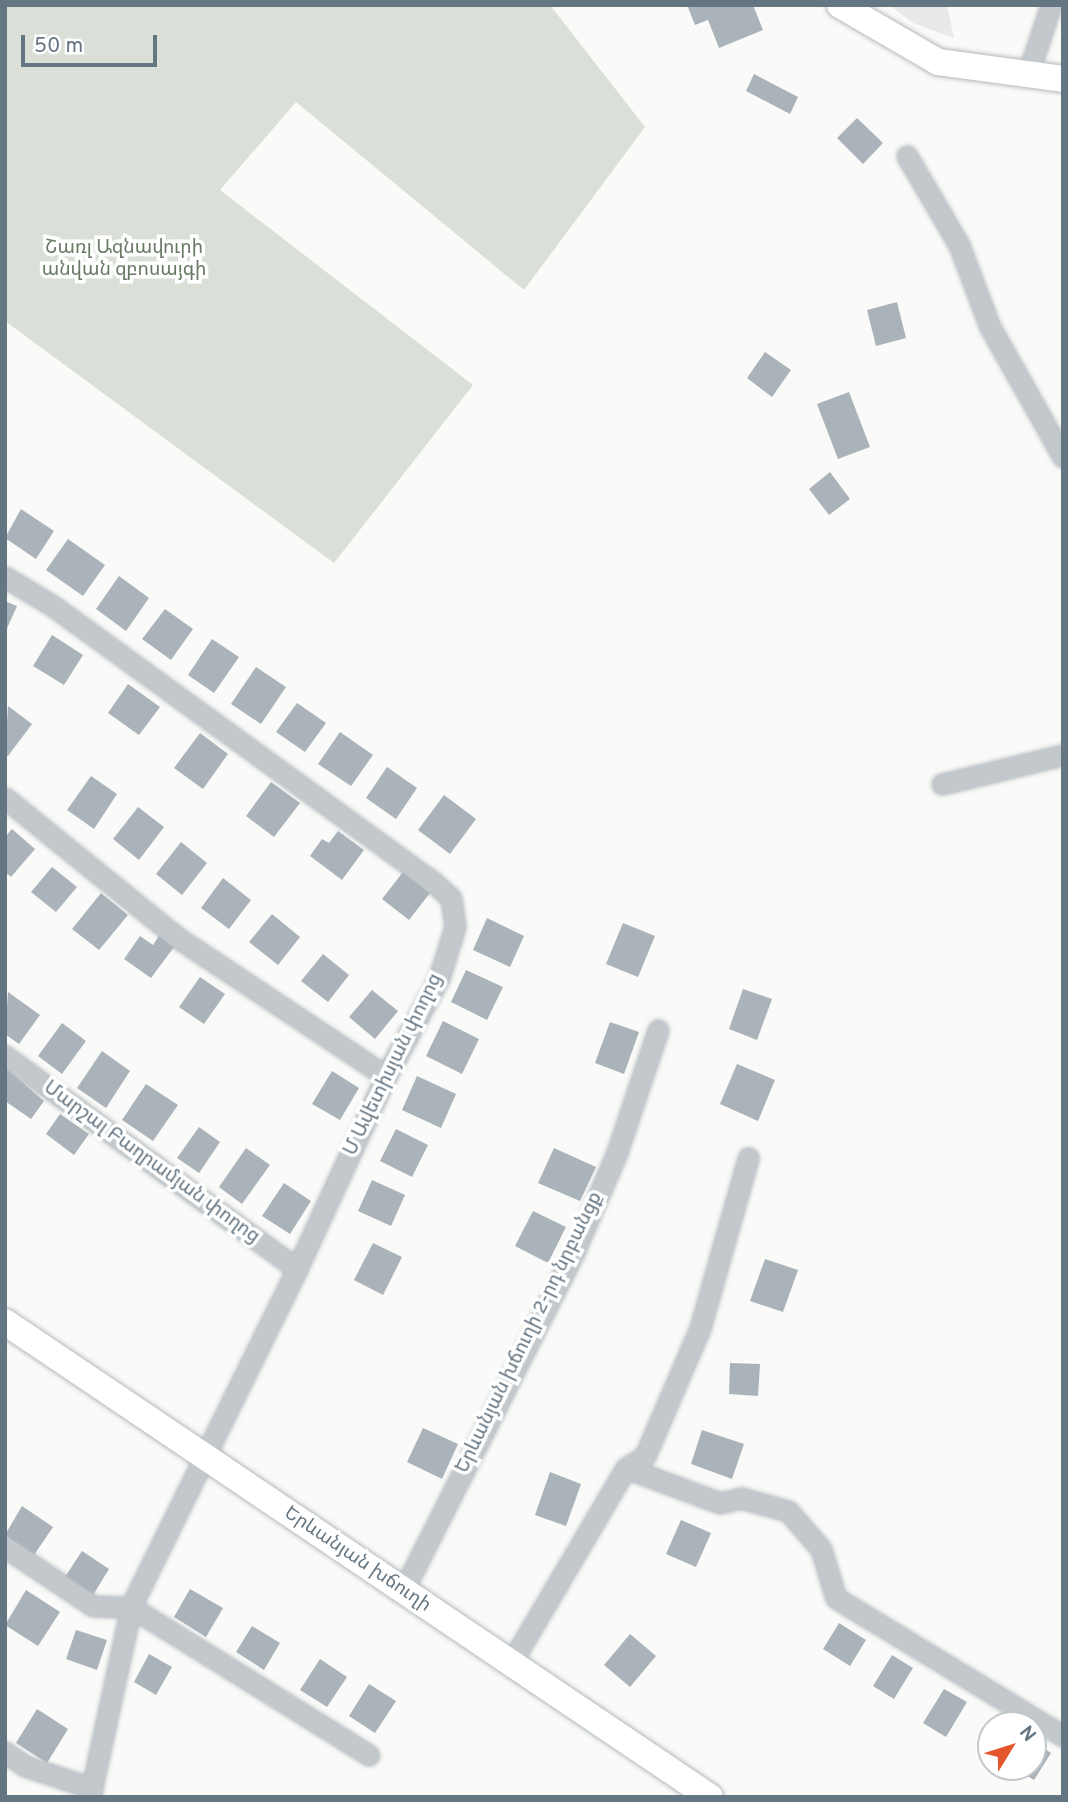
<!DOCTYPE html>
<meta charset="utf-8">
<style>
body{margin:0}
#map{position:relative;width:1068px;height:1802px;overflow:hidden;background:#fafaf8;font-family:Overpass,"Noto Sans Armenian",sans-serif}
div>[style]{position:absolute}
.built>*{inset:0;background:#e8e9e9}
.green>*{inset:0;background:#dadfd7}
.building>*{inset:0;background:#aab3b9}
.roads{filter:drop-shadow(0 0 2px #b3babf) drop-shadow(0 0 2px #b3babf)}
.street>*{height:19px;margin:-9.5px;padding:0 9.5px;transform-origin:9.5px;border-radius:9.5px;background:#c3c8cc}
.secondary>*{height:26px;margin:-13px;padding:0 13px;transform-origin:13px;border-radius:13px;background:#fff}
span{translate:-50% -50%;white-space:nowrap;text-align:center;line-height:1.15;-webkit-text-stroke:7px #fff;paint-order:stroke}
.park-label{font-size:19px;color:#687a64}
.street-label{font-size:19px;color:#657683}
.frame{position:absolute;inset:0;border:7px solid #657683;pointer-events:none}
.north{position:absolute;left:977px;top:1711px;width:70px;height:70px;box-sizing:border-box;background:#fff;border:2px solid #c1c8cd;border-radius:50%;rotate:52deg;font-size:19px;font-weight:700;line-height:28px;text-align:center;color:#657683}
.north::after{content:'';display:block;margin:auto;width:24px;height:32px;background:#e4572e;clip-path:polygon(50% 0,100% 100%,50% 72%,0 100%)}
.scale{position:absolute;left:21px;top:35px;width:136px;height:32px;box-sizing:border-box;border:4px solid #657683;border-top:0;padding-left:9px;font-size:21px;line-height:24px;white-space:nowrap;color:#657683;-webkit-text-stroke:5px #fff;paint-order:stroke}
</style>
<div id="map">
<div class="built">
<div style="clip-path:polygon(889px 5px,947px 5px,954px 38px,913px 23px)"></div>
</div>
<div class="green">
<div style="clip-path:polygon(5px 5px,550px 5px,645px 127px,524px 290px,296px 102px,220px 190px,473px 385px,334px 563px,5px 321px)"></div>
</div>
<div class="building">
<div style="clip-path:polygon(687px 5px,753px 5px,763px 30px,719px 48px,708px 20px,695px 25px)"></div>
<div style="clip-path:polygon(754px 74px,798px 97px,790px 114px,746px 91px)"></div>
<div style="clip-path:polygon(857px 118px,883px 143px,863px 164px,837px 138px)"></div>
<div style="clip-path:polygon(897px 302px,906px 338px,876px 346px,867px 310px)"></div>
<div style="clip-path:polygon(765px 352px,791px 370px,772px 397px,747px 378px)"></div>
<div style="clip-path:polygon(849px 392px,870px 447px,838px 459px,817px 404px)"></div>
<div style="clip-path:polygon(830px 472px,850px 499px,829px 515px,809px 489px)"></div>
<div style="clip-path:polygon(21px 509px,54px 531px,36px 559px,5px 538px)"></div>
<div style="clip-path:polygon(68px 539px,105px 565px,83px 596px,46px 570px)"></div>
<div style="clip-path:polygon(119px 576px,149px 598px,126px 631px,96px 609px)"></div>
<div style="clip-path:polygon(5px 601px,17px 606px,5px 633px)"></div>
<div style="clip-path:polygon(165px 609px,193px 629px,171px 660px,142px 639px)"></div>
<div style="clip-path:polygon(52px 635px,83px 655px,64px 685px,33px 666px)"></div>
<div style="clip-path:polygon(212px 639px,239px 657px,214px 693px,188px 675px)"></div>
<div style="clip-path:polygon(256px 667px,286px 687px,261px 724px,231px 704px)"></div>
<div style="clip-path:polygon(128px 684px,160px 707px,139px 735px,108px 713px)"></div>
<div style="clip-path:polygon(297px 703px,326px 723px,305px 752px,276px 732px)"></div>
<div style="clip-path:polygon(8px 706px,32px 724px,8px 756px,5px 754px)"></div>
<div style="clip-path:polygon(340px 732px,373px 755px,351px 786px,318px 764px)"></div>
<div style="clip-path:polygon(200px 733px,228px 754px,203px 789px,174px 768px)"></div>
<div style="clip-path:polygon(387px 767px,417px 788px,396px 819px,366px 798px)"></div>
<div style="clip-path:polygon(91px 776px,117px 794px,94px 829px,67px 810px)"></div>
<div style="clip-path:polygon(271px 782px,300px 803px,274px 837px,246px 816px)"></div>
<div style="clip-path:polygon(444px 795px,476px 819px,450px 854px,418px 830px)"></div>
<div style="clip-path:polygon(138px 807px,164px 827px,139px 860px,113px 839px)"></div>
<div style="clip-path:polygon(12px 829px,35px 849px,11px 877px,5px 872px,5px 837px)"></div>
<div style="clip-path:polygon(338px 831px,364px 850px,342px 880px,310px 856px,322px 839px,329px 843px)"></div>
<div style="clip-path:polygon(181px 842px,207px 863px,182px 895px,156px 874px)"></div>
<div style="clip-path:polygon(52px 867px,77px 887px,56px 912px,31px 892px)"></div>
<div style="clip-path:polygon(403px 872px,430px 893px,409px 920px,382px 899px)"></div>
<div style="clip-path:polygon(223px 878px,251px 900px,229px 929px,201px 908px)"></div>
<div style="clip-path:polygon(101px 893px,128px 915px,99px 950px,72px 929px)"></div>
<div style="clip-path:polygon(272px 914px,300px 937px,278px 965px,249px 942px)"></div>
<div style="clip-path:polygon(487px 918px,524px 936px,510px 967px,473px 950px)"></div>
<div style="clip-path:polygon(623px 923px,655px 936px,638px 977px,606px 964px)"></div>
<div style="clip-path:polygon(140px 936px,153px 945px,159px 936px,174px 947px,151px 978px,124px 959px)"></div>
<div style="clip-path:polygon(323px 954px,349px 975px,328px 1002px,301px 981px)"></div>
<div style="clip-path:polygon(466px 970px,503px 987px,487px 1020px,451px 1002px)"></div>
<div style="clip-path:polygon(200px 977px,225px 994px,204px 1024px,179px 1007px)"></div>
<div style="clip-path:polygon(743px 989px,772px 999px,757px 1040px,729px 1029px)"></div>
<div style="clip-path:polygon(372px 990px,398px 1011px,375px 1039px,349px 1017px)"></div>
<div style="clip-path:polygon(8px 992px,40px 1015px,19px 1044px,5px 1034px)"></div>
<div style="clip-path:polygon(443px 1021px,479px 1039px,462px 1074px,426px 1056px)"></div>
<div style="clip-path:polygon(610px 1022px,639px 1032px,624px 1074px,595px 1063px)"></div>
<div style="clip-path:polygon(62px 1023px,86px 1041px,62px 1074px,38px 1056px)"></div>
<div style="clip-path:polygon(102px 1051px,130px 1071px,106px 1108px,77px 1088px)"></div>
<div style="clip-path:polygon(737px 1064px,775px 1080px,758px 1121px,720px 1104px)"></div>
<div style="clip-path:polygon(5px 1067px,44px 1101px,31px 1119px,5px 1101px)"></div>
<div style="clip-path:polygon(332px 1071px,359px 1088px,340px 1120px,312px 1104px)"></div>
<div style="clip-path:polygon(417px 1076px,456px 1094px,441px 1128px,402px 1110px)"></div>
<div style="clip-path:polygon(146px 1084px,178px 1105px,153px 1141px,122px 1120px)"></div>
<div style="clip-path:polygon(60px 1114px,89px 1134px,74px 1155px,46px 1134px)"></div>
<div style="clip-path:polygon(199px 1127px,220px 1142px,199px 1173px,177px 1158px)"></div>
<div style="clip-path:polygon(396px 1129px,428px 1145px,412px 1177px,380px 1161px)"></div>
<div style="clip-path:polygon(246px 1148px,270px 1165px,242px 1204px,219px 1187px)"></div>
<div style="clip-path:polygon(554px 1148px,596px 1167px,580px 1201px,538px 1183px)"></div>
<div style="clip-path:polygon(372px 1180px,405px 1195px,391px 1226px,358px 1211px)"></div>
<div style="clip-path:polygon(284px 1183px,311px 1201px,290px 1234px,262px 1216px)"></div>
<div style="clip-path:polygon(533px 1211px,566px 1227px,548px 1263px,515px 1246px)"></div>
<div style="clip-path:polygon(373px 1243px,402px 1257px,383px 1295px,354px 1280px)"></div>
<div style="clip-path:polygon(765px 1259px,798px 1270px,783px 1312px,750px 1301px)"></div>
<div style="clip-path:polygon(730px 1363px,760px 1364px,758px 1396px,729px 1394px)"></div>
<div style="clip-path:polygon(423px 1428px,458px 1444px,442px 1479px,407px 1462px)"></div>
<div style="clip-path:polygon(702px 1430px,744px 1444px,732px 1479px,691px 1464px)"></div>
<div style="clip-path:polygon(550px 1472px,581px 1484px,566px 1526px,535px 1515px)"></div>
<div style="clip-path:polygon(22px 1506px,53px 1527px,34px 1555px,5px 1535px)"></div>
<div style="clip-path:polygon(681px 1520px,711px 1533px,696px 1567px,666px 1554px)"></div>
<div style="clip-path:polygon(82px 1551px,109px 1569px,93px 1595px,65px 1577px)"></div>
<div style="clip-path:polygon(190px 1589px,223px 1608px,206px 1637px,174px 1617px)"></div>
<div style="clip-path:polygon(26px 1590px,60px 1612px,38px 1646px,5px 1625px)"></div>
<div style="clip-path:polygon(839px 1623px,866px 1640px,850px 1666px,823px 1649px)"></div>
<div style="clip-path:polygon(252px 1626px,280px 1643px,264px 1670px,236px 1652px)"></div>
<div style="clip-path:polygon(76px 1630px,107px 1640px,97px 1670px,66px 1659px)"></div>
<div style="clip-path:polygon(630px 1634px,656px 1656px,630px 1687px,604px 1665px)"></div>
<div style="clip-path:polygon(149px 1654px,172px 1667px,156px 1695px,134px 1682px)"></div>
<div style="clip-path:polygon(892px 1655px,913px 1668px,894px 1699px,873px 1686px)"></div>
<div style="clip-path:polygon(320px 1659px,347px 1677px,327px 1707px,300px 1690px)"></div>
<div style="clip-path:polygon(369px 1684px,396px 1701px,375px 1733px,349px 1716px)"></div>
<div style="clip-path:polygon(944px 1689px,967px 1702px,946px 1737px,923px 1723px)"></div>
<div style="clip-path:polygon(37px 1709px,68px 1729px,47px 1763px,16px 1743px)"></div>
<div style="clip-path:polygon(1033px 1741px,1051px 1753px,1034px 1780px,1013px 1767px,1033px 1767px)"></div>
</div>
<div class="roads">
<div class="street">
<div style="left:1028px;top:74px;width:73px;rotate:-71.6deg"></div>
<div style="left:907px;top:156px;width:103px;rotate:59.7deg"></div>
<div style="left:959px;top:245px;width:88px;rotate:69.3deg"></div>
<div style="left:990px;top:327px;width:149px;rotate:60.7deg"></div>
<div style="left:5px;top:577px;width:56px;rotate:31.1deg"></div>
<div style="left:53px;top:606px;width:468px;rotate:36deg"></div>
<div style="left:432px;top:881px;width:25px;rotate:42deg"></div>
<div style="left:451px;top:898px;width:29px;rotate:82deg"></div>
<div style="left:455px;top:927px;width:53px;rotate:107.4deg"></div>
<div style="left:439px;top:978px;width:111px;rotate:118.4deg"></div>
<div style="left:386px;top:1076px;width:213px;rotate:114.8deg"></div>
<div style="left:297px;top:1269px;width:377px;rotate:116.2deg"></div>
<div style="left:131px;top:1607px;width:194px;rotate:102.2deg"></div>
<div style="left:942px;top:784px;width:124px;rotate:-13.5deg"></div>
<div style="left:5px;top:798px;width:223px;rotate:39deg"></div>
<div style="left:178px;top:938px;width:250px;rotate:33.6deg"></div>
<div style="left:5px;top:1056px;width:361px;rotate:36.1deg"></div>
<div style="left:626px;top:1468px;width:100px;rotate:20.4deg"></div>
<div style="left:720px;top:1503px;width:22px;rotate:-13deg"></div>
<div style="left:741px;top:1498px;width:49px;rotate:15.5deg"></div>
<div style="left:788px;top:1511px;width:50px;rotate:49deg"></div>
<div style="left:821px;top:1549px;width:51px;rotate:73deg"></div>
<div style="left:836px;top:1598px;width:266px;rotate:31.3deg"></div>
<div style="left:5px;top:1547px;width:106px;rotate:33.8deg"></div>
<div style="left:93px;top:1606px;width:38px;rotate:2deg"></div>
<div style="left:131px;top:1607px;width:280px;rotate:31.9deg"></div>
<div style="left:403px;top:1591px;width:380px;rotate:-63.2deg"></div>
<div style="left:574px;top:1252px;width:106px;rotate:-66.6deg"></div>
<div style="left:616px;top:1155px;width:132px;rotate:-71.4deg"></div>
<div style="left:511px;top:1663px;width:226px;rotate:-59.5deg"></div>
<div style="left:626px;top:1468px;width:22px;rotate:-32deg"></div>
<div style="left:645px;top:1456px;width:139px;rotate:-66.7deg"></div>
<div style="left:700px;top:1328px;width:177px;rotate:-74.2deg"></div>
<div style="left:5px;top:1752px;width:24px;rotate:35deg"></div>
<div style="left:25px;top:1766px;width:71px;rotate:18.2deg"></div>
</div>
<div class="secondary">
<div style="left:840px;top:5px;width:113px;rotate:30.2deg"></div>
<div style="left:938px;top:62px;width:126px;rotate:7.7deg"></div>
<div style="left:5px;top:1322px;width:850px;rotate:33.97deg"></div>
</div>
</div>
<div class="park-label">
<span style="left:124px;top:260px">Շառլ Ազնավուրի<br>անվան զբոսայգի</span>
</div>
<div class="street-label">
<span style="left:394px;top:1065px;rotate:-64deg">Մ Ավետիսյան փողոց</span>
<span style="left:151px;top:1163px;rotate:36deg">Մարշալ Բաղրամյան փողոց</span>
<span style="left:530px;top:1333px;rotate:-64deg">Երևանյան խճուղի 2-րդ նրբանցք</span>
<span style="left:357px;top:1560px;rotate:34deg">Երևանյան խճուղի</span>
</div>
<div class="frame"></div>
<div class="north">N</div>
<div class="scale">50 m</div>
</div>
